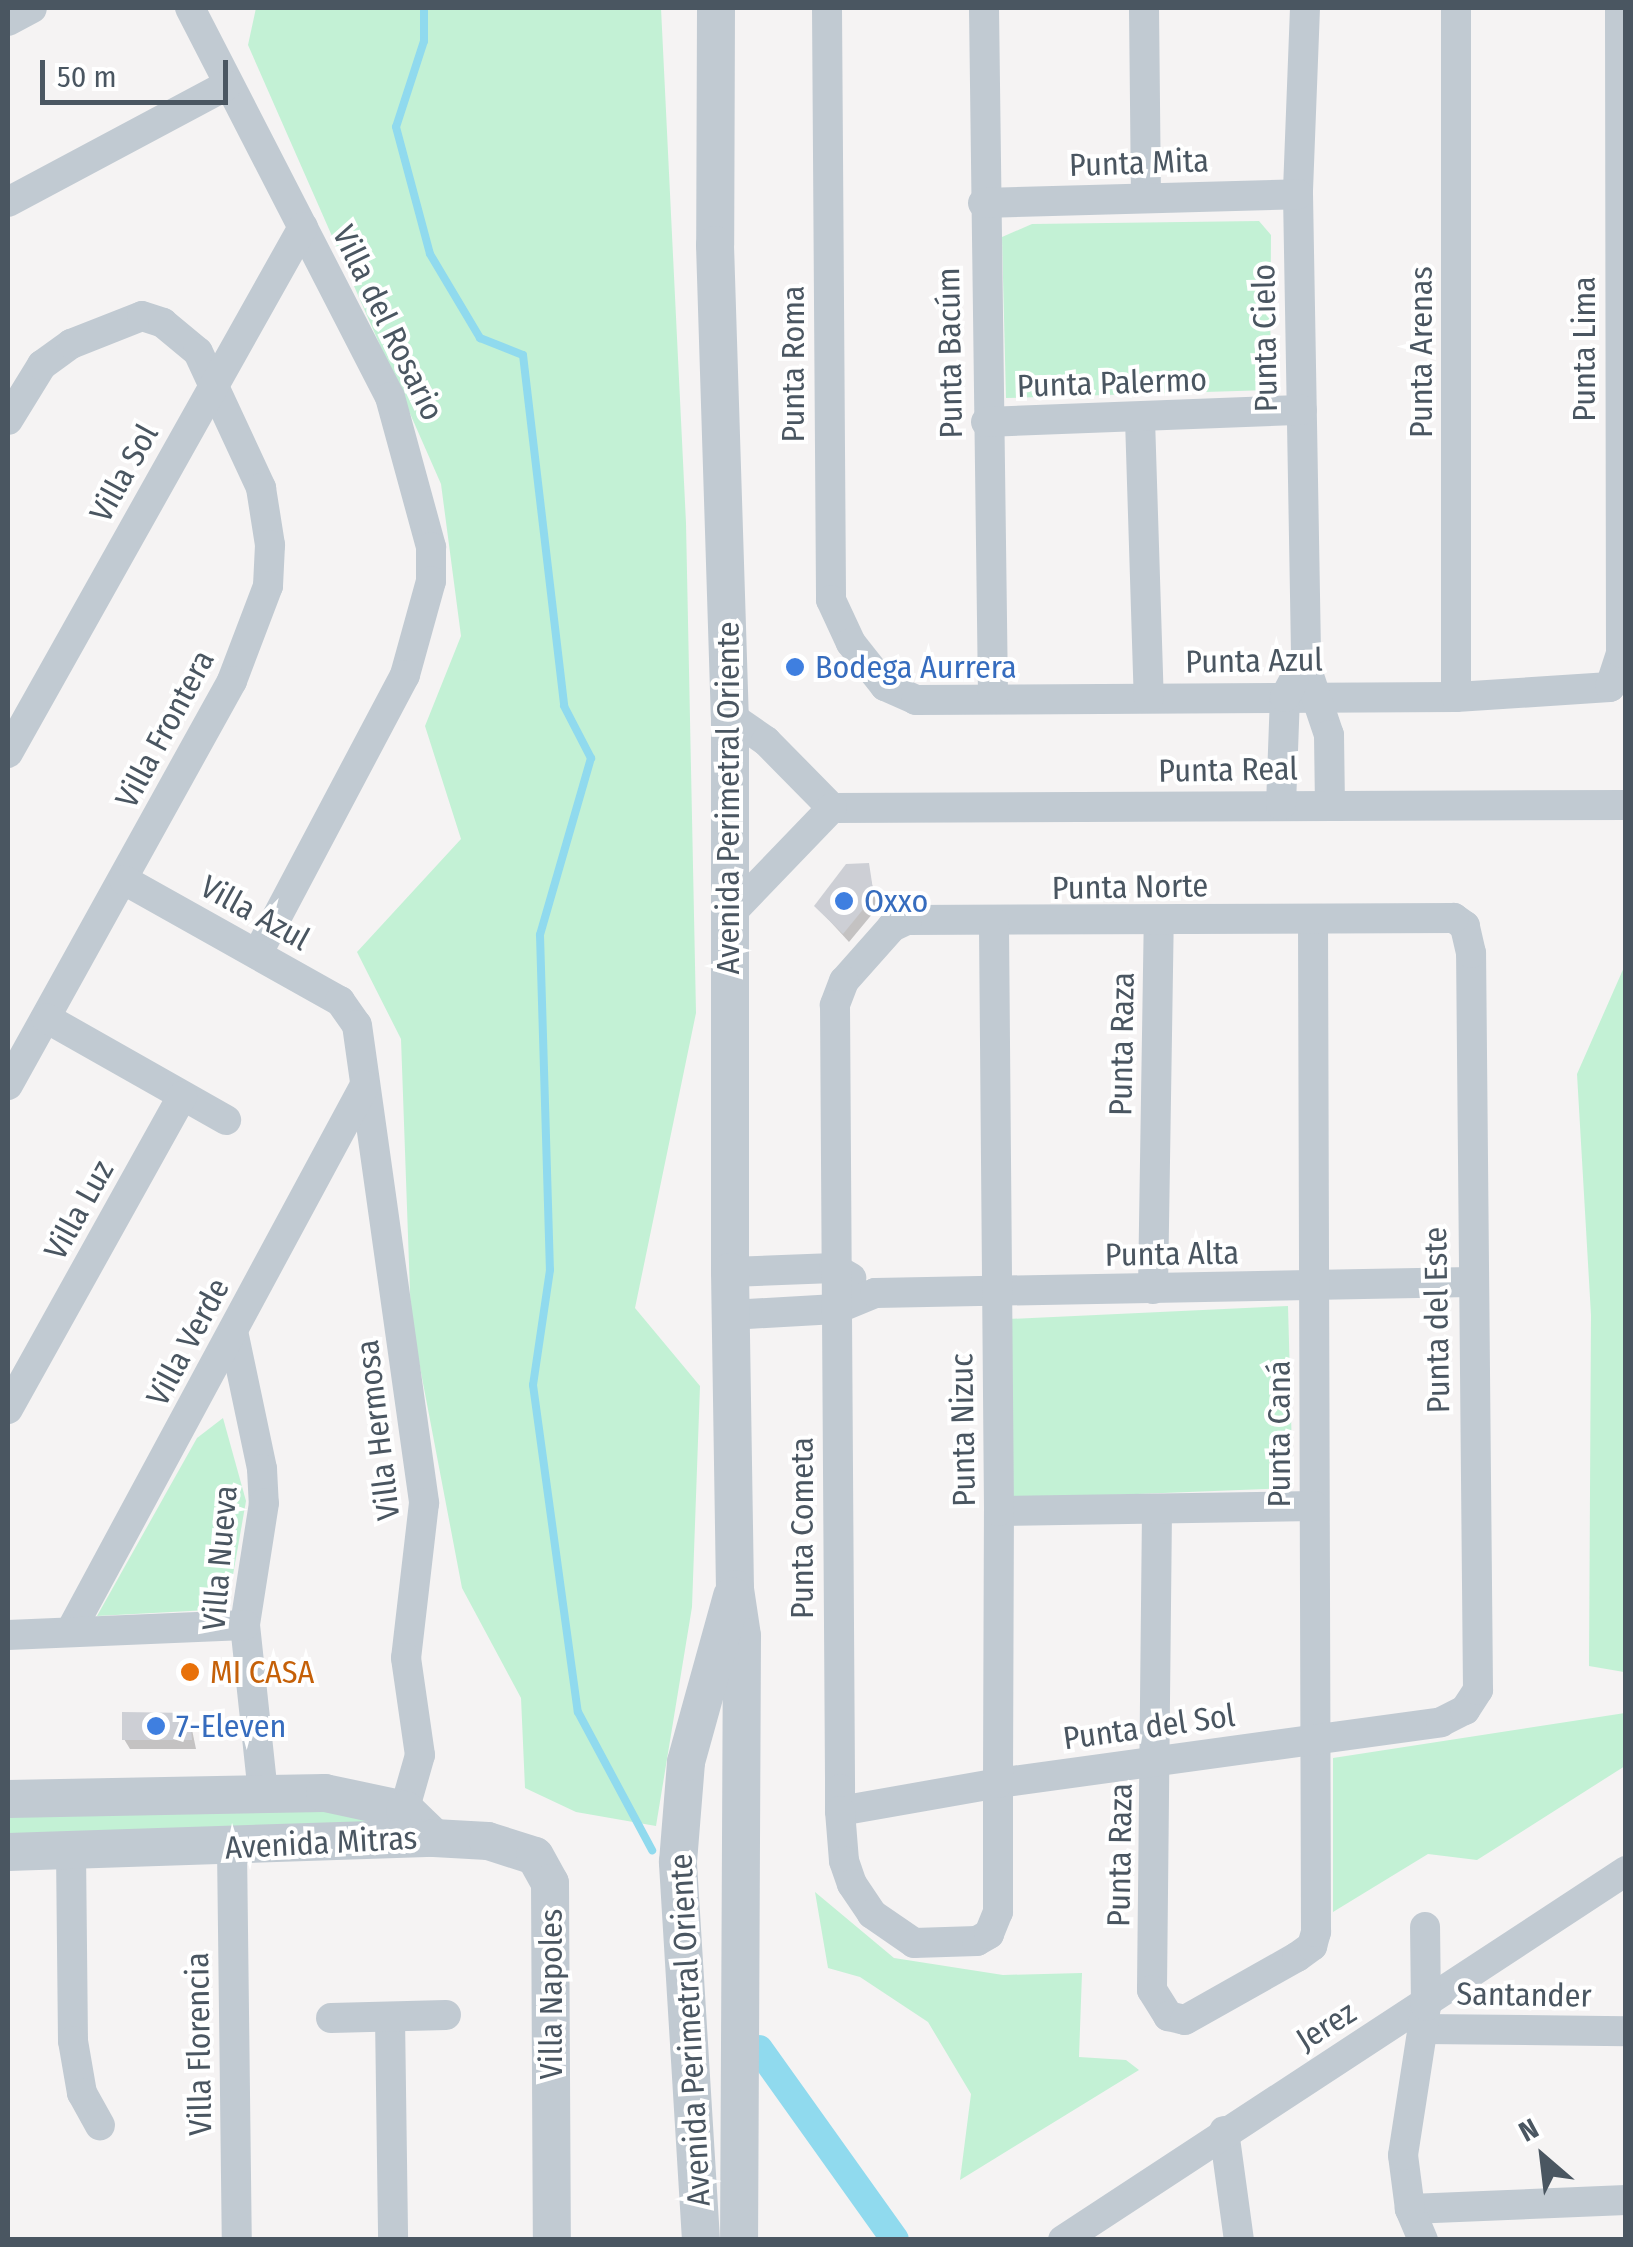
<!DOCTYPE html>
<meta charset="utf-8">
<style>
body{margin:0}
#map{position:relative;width:1633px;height:2247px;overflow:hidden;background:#f5f3f3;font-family:"Fira Sans Condensed",sans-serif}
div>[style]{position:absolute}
.green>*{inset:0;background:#c3f1d5}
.shadow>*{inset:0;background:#0003}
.stream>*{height:8px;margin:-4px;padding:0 4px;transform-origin:4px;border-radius:4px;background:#90daee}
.canal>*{height:28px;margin:-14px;padding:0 14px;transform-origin:14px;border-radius:14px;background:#90daee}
.building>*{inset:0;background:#cdcfd5}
.minor>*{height:30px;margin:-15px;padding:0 15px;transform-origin:15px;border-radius:15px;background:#c1cad2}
.tertiary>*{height:38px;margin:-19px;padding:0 19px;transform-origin:19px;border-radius:19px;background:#c1cad2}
.dots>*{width:28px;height:28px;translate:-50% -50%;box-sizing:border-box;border:5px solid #fff;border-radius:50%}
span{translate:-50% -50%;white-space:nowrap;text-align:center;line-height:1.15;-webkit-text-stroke:8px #fff;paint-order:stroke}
.street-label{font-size:32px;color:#4a5661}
.shop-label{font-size:32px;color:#366cbe}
.left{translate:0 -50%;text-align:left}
.food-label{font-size:32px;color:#c56008}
.frame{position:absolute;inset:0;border:10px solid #4a5661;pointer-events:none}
.north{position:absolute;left:1493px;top:2107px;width:100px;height:100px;-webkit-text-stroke:8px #fff;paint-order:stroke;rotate:332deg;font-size:28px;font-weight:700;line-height:40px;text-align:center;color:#4a5661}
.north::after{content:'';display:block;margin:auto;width:35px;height:45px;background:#4a5661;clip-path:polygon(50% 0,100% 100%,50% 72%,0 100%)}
.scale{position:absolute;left:40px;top:60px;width:188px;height:45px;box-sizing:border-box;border:5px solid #4a5661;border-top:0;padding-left:12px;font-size:30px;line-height:35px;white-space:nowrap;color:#4a5661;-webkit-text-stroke:8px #fff;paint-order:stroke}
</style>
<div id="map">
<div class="green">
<div style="clip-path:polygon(256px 8px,661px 8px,686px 523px,696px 1013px,635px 1308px,700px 1386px,692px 1607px,656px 1826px,576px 1812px,525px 1788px,521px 1698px,462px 1588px,411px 1320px,401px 1039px,357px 952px,461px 839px,425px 726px,461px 636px,441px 484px,248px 45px)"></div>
<div style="clip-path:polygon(1259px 221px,1271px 235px,1270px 390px,1006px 398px,1002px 237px,1032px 224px)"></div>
<div style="clip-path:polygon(1625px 965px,1626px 1670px,1624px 1672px,1589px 1666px,1591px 1315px,1577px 1074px)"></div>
<div style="clip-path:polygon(1288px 1306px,1293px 1488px,1010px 1499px,1008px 1319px)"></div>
<div style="clip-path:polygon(223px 1418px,246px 1501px,227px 1609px,97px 1616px,197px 1438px)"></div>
<div style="clip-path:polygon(1625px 1713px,1625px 1766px,1477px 1860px,1428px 1854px,1333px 1912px,1333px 1758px)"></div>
<div style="clip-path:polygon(369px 1810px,368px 1828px,8px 1834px,8px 1816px)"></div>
<div style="clip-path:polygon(815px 1892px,894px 1958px,1003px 1975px,1082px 1973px,1079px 2057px,1126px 2060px,1139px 2070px,960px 2180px,971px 2094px,928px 2022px,860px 1977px,828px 1968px)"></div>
</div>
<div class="shadow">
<div style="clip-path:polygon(867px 866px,878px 907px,849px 942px,817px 907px)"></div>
<div style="clip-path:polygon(189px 1715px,196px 1749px,130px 1749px,124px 1739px)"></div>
</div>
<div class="stream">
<div style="left:424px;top:8px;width:33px;rotate:90deg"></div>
<div style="left:424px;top:41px;width:90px;rotate:108deg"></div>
<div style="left:396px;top:127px;width:131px;rotate:75deg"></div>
<div style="left:430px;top:254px;width:98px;rotate:59.2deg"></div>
<div style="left:480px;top:338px;width:46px;rotate:21.6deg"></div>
<div style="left:523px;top:355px;width:353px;rotate:83.3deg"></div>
<div style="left:564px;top:706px;width:59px;rotate:62.6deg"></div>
<div style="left:591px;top:758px;width:184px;rotate:106.1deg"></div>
<div style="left:540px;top:935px;width:335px;rotate:88.3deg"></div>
<div style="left:550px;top:1270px;width:116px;rotate:98.4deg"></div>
<div style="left:533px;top:1385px;width:330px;rotate:82.2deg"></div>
<div style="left:578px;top:1712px;width:157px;rotate:61.8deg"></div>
</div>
<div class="canal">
<div style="left:759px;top:2049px;width:234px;rotate:54.5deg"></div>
</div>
<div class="building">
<div style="clip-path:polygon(869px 863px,874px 896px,843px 934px,814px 906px,846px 864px)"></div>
<div style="clip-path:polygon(122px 1712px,190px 1713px,192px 1740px,122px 1740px)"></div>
</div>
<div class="minor">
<div style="left:190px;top:8px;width:437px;rotate:62.8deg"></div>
<div style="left:390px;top:397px;width:156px;rotate:74.7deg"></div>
<div style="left:431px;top:547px;width:34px;rotate:90deg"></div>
<div style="left:431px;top:581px;width:98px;rotate:105.5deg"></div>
<div style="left:405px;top:675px;width:316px;rotate:117.9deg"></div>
<div style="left:827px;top:8px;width:592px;rotate:89.61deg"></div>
<div style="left:831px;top:600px;width:47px;rotate:65.1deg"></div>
<div style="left:851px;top:643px;width:55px;rotate:51.7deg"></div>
<div style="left:885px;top:686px;width:34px;rotate:24deg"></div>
<div style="left:916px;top:700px;width:540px;rotate:-0.32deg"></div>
<div style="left:1456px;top:697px;width:154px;rotate:-3.7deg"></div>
<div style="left:1610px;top:687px;width:36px;rotate:-72deg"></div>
<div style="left:1621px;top:653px;width:645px;rotate:-90.09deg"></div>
<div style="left:984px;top:8px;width:690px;rotate:89.25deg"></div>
<div style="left:1144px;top:8px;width:190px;rotate:89.4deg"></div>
<div style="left:1305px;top:8px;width:186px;rotate:92.2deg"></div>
<div style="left:1298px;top:194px;width:473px;rotate:89deg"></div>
<div style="left:1306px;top:667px;width:72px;rotate:71.3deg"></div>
<div style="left:1329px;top:735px;width:69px;rotate:89.2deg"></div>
<div style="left:1456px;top:8px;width:689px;rotate:90deg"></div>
<div style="left:8px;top:21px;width:27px;rotate:-28deg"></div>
<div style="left:8px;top:202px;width:248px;rotate:-28.1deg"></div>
<div style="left:983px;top:203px;width:315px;rotate:-1.6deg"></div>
<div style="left:1140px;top:419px;width:279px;rotate:88.2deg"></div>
<div style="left:8px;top:420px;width:65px;rotate:-58.3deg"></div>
<div style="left:42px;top:365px;width:36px;rotate:-36deg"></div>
<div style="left:71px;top:344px;width:76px;rotate:-21.5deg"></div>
<div style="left:142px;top:316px;width:22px;rotate:18deg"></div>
<div style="left:163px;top:323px;width:45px;rotate:39.6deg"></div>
<div style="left:198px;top:352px;width:150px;rotate:65.1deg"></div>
<div style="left:261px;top:488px;width:58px;rotate:81deg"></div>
<div style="left:270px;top:545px;width:41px;rotate:92.8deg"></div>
<div style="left:268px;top:586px;width:102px;rotate:110.8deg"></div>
<div style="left:232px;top:681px;width:462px;rotate:119deg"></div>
<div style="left:986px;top:422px;width:316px;rotate:-2.2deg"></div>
<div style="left:730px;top:716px;width:44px;rotate:34.8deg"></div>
<div style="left:766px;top:741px;width:94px;rotate:45.4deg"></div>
<div style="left:832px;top:808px;width:794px;rotate:-0.22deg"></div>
<div style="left:8px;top:753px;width:603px;rotate:-60.71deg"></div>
<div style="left:1281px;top:805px;width:108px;rotate:-87.9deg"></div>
<div style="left:1285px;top:697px;width:19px;rotate:-62deg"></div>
<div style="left:124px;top:880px;width:248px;rotate:29.3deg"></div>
<div style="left:340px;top:1001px;width:29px;rotate:55deg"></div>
<div style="left:357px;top:1025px;width:483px;rotate:82deg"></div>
<div style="left:424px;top:1503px;width:156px;rotate:96.6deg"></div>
<div style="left:406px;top:1658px;width:98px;rotate:81.8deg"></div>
<div style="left:420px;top:1755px;width:80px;rotate:105.9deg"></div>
<div style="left:728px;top:916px;width:150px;rotate:-46.1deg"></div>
<div style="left:46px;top:1018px;width:207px;rotate:29.5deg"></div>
<div style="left:730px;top:1272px;width:104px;rotate:-2.2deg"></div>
<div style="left:834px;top:1268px;width:20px;rotate:30deg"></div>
<div style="left:1153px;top:1289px;width:368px;rotate:-89.1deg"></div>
<div style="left:731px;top:1315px;width:105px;rotate:-3.3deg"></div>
<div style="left:836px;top:1309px;width:42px;rotate:-22.3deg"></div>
<div style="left:875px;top:1293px;width:596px;rotate:-1.06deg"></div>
<div style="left:233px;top:1331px;width:141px;rotate:78.1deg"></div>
<div style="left:262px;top:1469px;width:34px;rotate:87deg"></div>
<div style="left:264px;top:1503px;width:123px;rotate:98.9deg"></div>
<div style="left:245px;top:1625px;width:170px;rotate:83.9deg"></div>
<div style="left:8px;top:1409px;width:358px;rotate:-60.9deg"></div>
<div style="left:1157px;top:1510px;width:480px;rotate:90.6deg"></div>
<div style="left:1152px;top:1990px;width:31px;rotate:58deg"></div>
<div style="left:1168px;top:2016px;width:17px;rotate:13deg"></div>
<div style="left:1185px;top:2020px;width:129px;rotate:-29.4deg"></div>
<div style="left:1297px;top:1957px;width:19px;rotate:-36deg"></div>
<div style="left:1312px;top:1946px;width:15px;rotate:-74deg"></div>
<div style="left:1316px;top:1932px;width:1012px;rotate:-90.17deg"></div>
<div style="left:999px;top:1511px;width:315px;rotate:-0.9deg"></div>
<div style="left:70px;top:1632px;width:621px;rotate:-61.66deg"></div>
<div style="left:8px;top:1635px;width:237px;rotate:-2.4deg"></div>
<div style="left:840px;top:1811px;width:160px;rotate:-10deg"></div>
<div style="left:998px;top:1783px;width:447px;rotate:-7.8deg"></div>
<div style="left:1441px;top:1722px;width:27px;rotate:-27deg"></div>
<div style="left:1465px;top:1710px;width:24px;rotate:-57deg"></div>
<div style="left:1478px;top:1690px;width:737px;rotate:-90.54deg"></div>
<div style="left:1471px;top:953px;width:28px;rotate:-103deg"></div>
<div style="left:1465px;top:926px;width:14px;rotate:-144deg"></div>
<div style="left:1454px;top:918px;width:547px;rotate:179.79deg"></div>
<div style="left:907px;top:920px;width:17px;rotate:155deg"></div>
<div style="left:892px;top:927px;width:72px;rotate:131.6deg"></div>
<div style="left:844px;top:981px;width:26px;rotate:111deg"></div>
<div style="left:835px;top:1005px;width:784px;rotate:89.63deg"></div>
<div style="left:840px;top:1789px;width:22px;rotate:90deg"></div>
<div style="left:840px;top:1811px;width:50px;rotate:85.4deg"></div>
<div style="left:844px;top:1861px;width:24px;rotate:71deg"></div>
<div style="left:852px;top:1884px;width:36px;rotate:56deg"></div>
<div style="left:872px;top:1914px;width:51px;rotate:34.6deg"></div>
<div style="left:914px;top:1943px;width:63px;rotate:-1.8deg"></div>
<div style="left:977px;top:1941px;width:14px;rotate:-30deg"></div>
<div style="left:989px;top:1934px;width:24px;rotate:-68deg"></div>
<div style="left:998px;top:1912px;width:129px;rotate:-90deg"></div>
<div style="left:998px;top:1783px;width:272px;rotate:-89.8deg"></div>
<div style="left:999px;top:1511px;width:588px;rotate:-90.49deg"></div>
<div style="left:232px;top:1848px;width:392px;rotate:89.3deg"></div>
<div style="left:71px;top:1851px;width:190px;rotate:89.4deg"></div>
<div style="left:73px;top:2041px;width:53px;rotate:80.2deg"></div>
<div style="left:82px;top:2093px;width:37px;rotate:61deg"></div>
<div style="left:390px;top:2017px;width:223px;rotate:89.2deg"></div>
<div style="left:331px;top:2018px;width:115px;rotate:-1.5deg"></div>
<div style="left:1422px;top:2029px;width:204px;rotate:0.6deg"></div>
<div style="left:1224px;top:2131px;width:110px;rotate:82.2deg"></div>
<div style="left:1410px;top:2209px;width:216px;rotate:-2.4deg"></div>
<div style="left:1063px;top:2240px;width:673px;rotate:-33.24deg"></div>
<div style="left:1423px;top:2240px;width:34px;rotate:-113deg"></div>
<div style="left:1410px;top:2209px;width:54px;rotate:-97.4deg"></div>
<div style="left:1403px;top:2155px;width:151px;rotate:-81.2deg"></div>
<div style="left:1426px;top:2006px;width:79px;rotate:-90.7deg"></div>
</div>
<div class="tertiary">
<div style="left:716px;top:8px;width:237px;rotate:90.2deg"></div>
<div style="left:715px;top:245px;width:471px;rotate:88.2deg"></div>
<div style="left:730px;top:716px;width:556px;rotate:90deg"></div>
<div style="left:730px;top:1272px;width:317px;rotate:89.1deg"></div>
<div style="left:735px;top:1589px;width:48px;rotate:81.5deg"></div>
<div style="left:742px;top:1636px;width:604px;rotate:90.28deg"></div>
<div style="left:8px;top:1799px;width:317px;rotate:-1.1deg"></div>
<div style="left:325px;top:1793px;width:82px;rotate:12deg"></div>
<div style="left:405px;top:1810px;width:40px;rotate:44deg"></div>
<div style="left:8px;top:1852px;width:426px;rotate:-1.9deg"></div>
<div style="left:434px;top:1838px;width:54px;rotate:3.2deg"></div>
<div style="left:488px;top:1841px;width:49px;rotate:17.7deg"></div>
<div style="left:535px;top:1856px;width:31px;rotate:61deg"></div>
<div style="left:550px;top:1883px;width:357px;rotate:89.7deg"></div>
<div style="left:701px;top:2240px;width:379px;rotate:-93.5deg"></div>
<div style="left:678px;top:1862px;width:100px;rotate:-85.4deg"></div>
<div style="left:686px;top:1762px;width:172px;rotate:-74.5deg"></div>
</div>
<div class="dots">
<div style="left:795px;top:667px;background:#3f7fe0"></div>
<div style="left:844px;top:901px;background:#3f7fe0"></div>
<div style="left:190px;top:1672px;background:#e8710a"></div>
<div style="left:156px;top:1726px;background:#3f7fe0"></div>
</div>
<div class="street-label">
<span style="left:1139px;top:163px;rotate:-2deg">Punta Mita</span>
<span style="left:388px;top:323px;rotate:64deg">Villa del Rosario</span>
<span style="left:1265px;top:338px;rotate:-91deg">Punta Cielo</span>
<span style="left:1584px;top:349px;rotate:-90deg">Punta Lima</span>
<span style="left:1421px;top:352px;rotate:-90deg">Punta Arenas</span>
<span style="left:950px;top:353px;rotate:-91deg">Punta Bacúm</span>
<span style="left:793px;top:364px;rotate:-90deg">Punta Roma</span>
<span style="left:1112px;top:383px;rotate:-2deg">Punta Palermo</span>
<span style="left:124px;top:473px;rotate:-61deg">Villa Sol</span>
<span style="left:1254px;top:661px;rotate:-1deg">Punta Azul</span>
<span style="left:165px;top:729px;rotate:-62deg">Villa Frontera</span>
<span style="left:1228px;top:770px;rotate:-1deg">Punta Real</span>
<span style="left:728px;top:798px;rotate:-90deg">Avenida Perimetral Oriente</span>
<span style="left:1130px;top:887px;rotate:-1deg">Punta Norte</span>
<span style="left:255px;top:913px;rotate:29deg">Villa Azul</span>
<span style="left:1122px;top:1044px;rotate:-89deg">Punta Raza</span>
<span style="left:79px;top:1210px;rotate:-61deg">Villa Luz</span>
<span style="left:1172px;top:1254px;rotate:-1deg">Punta Alta</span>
<span style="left:1437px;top:1320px;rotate:-91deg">Punta del Este</span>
<span style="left:188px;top:1342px;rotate:-62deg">Villa Verde</span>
<span style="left:378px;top:1430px;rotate:-97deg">Villa Hermosa</span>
<span style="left:963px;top:1430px;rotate:-91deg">Punta Nizuc</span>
<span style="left:1279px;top:1434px;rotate:-90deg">Punta Caná</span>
<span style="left:802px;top:1528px;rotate:-90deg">Punta Cometa</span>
<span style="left:220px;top:1558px;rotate:-85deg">Villa Nueva</span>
<span style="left:1149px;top:1727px;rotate:-8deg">Punta del Sol</span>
<span style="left:321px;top:1843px;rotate:-3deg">Avenida Mitras</span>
<span style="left:1120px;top:1855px;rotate:-89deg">Punta Raza</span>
<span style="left:551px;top:1994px;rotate:-90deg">Villa Napoles</span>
<span style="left:1524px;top:1995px;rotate:1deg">Santander</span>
<span style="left:1326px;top:2026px;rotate:-32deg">Jerez</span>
<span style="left:690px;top:2030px;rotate:-93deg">Avenida Perimetral Oriente</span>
<span style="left:199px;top:2044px;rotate:-91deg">Villa Florencia</span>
</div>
<div class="shop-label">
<span class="left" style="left:815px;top:667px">Bodega Aurrera</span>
<span class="left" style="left:864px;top:901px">Oxxo</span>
<span class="left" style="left:176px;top:1726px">7-Eleven</span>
</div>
<div class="food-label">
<span class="left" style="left:210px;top:1672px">MI CASA</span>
</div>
<div class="frame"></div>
<div class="north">N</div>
<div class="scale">50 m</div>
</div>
